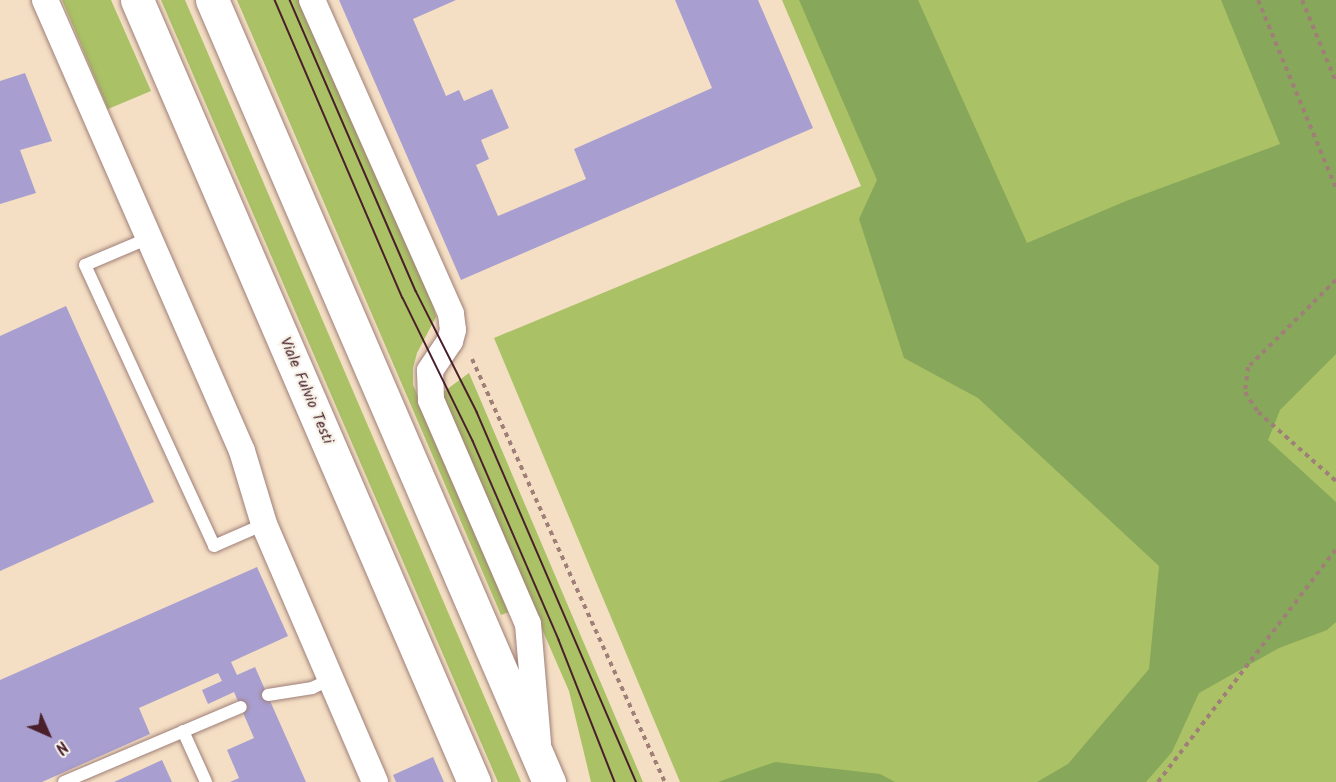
<!DOCTYPE html>
<style>
body{margin:0}
#map{position:relative;width:1336px;height:782px;overflow:hidden;background:#f4dfc4;font-family:Kalam,sans-serif}
div>[style]{position:absolute}
.green>*{inset:0;background:#aac166}
.forest>*{inset:0;background:#87a75b}
.building>*{inset:0;background:#a89fd0}
.path>*{height:4px;margin-top:-2px;transform-origin:0;background:repeating-linear-gradient(90deg,#9f7f78 0 4.5px,transparent 0 9px)}
.roads{filter:drop-shadow(0 0 2px #9f7f78) drop-shadow(0 0 2px #9f7f78)}
.service>*{height:12px;margin:-6px;padding:0 6px;transform-origin:6px;border-radius:6px;background:#fff}
.minor>*{height:26px;margin:-13px;padding:0 13px;transform-origin:13px;border-radius:13px;background:#fff}
.primary>*{height:33px;margin:-16.5px;padding:0 16.5px;transform-origin:16.5px;border-radius:16.5px;background:#fff}
.tram>*{height:1.5px;margin:-0.75px;padding:0 0.75px;transform-origin:0.75px;border-radius:0.75px;background:#4a1f2b}
span{translate:-50% -50%;white-space:nowrap;text-align:center;line-height:1.15;-webkit-text-stroke:5px #f7f3e8;paint-order:stroke}
.street-label{font-size:16px;color:#4a1f2b}
.north{position:absolute;left:18px;top:704px;width:60px;height:60px;-webkit-text-stroke:4px #f7f3e8;paint-order:stroke;rotate:135deg;font-size:16px;font-weight:700;line-height:24px;text-align:center;color:#4a1f2b}
.north::after{content:'';display:block;margin:auto;width:21px;height:27px;background:#4a1f2b;clip-path:polygon(50% 0,100% 100%,50% 72%,0 100%)}
</style>
<div id="map">
<div class="green">
<div style="clip-path:polygon(62px 0,111px 0,151px 91px,108px 109px)"></div>
<div style="clip-path:polygon(161px 0,185px 0,521px 782px,498px 782px)"></div>
<div style="clip-path:polygon(237px 0,301px 0,433px 304px,436px 317px,417px 353px,413px 368px,413px 385px,511px 611px,501px 615px)"></div>
<div style="clip-path:polygon(782px 0,1336px 0,1336px 782px,680px 782px,494px 338px,861px 186px)"></div>
<div style="clip-path:polygon(469px 373px,643px 782px,591px 782px,569px 691px,444px 404px,442px 393px)"></div>
</div>
<div class="forest">
<div style="clip-path:polygon(799px 0,918px 0,1027px 243px,1126px 201px,1280px 144px,1221px 0,1336px 0,1336px 354px,1280px 410px,1268px 440px,1336px 502px,1336px 622px,1327px 630px,1279px 648px,1199px 693px,1172px 752px,1146px 782px,1037px 782px,1068px 764px,1149px 669px,1159px 566px,978px 398px,904px 358px,859px 219px,877px 180px)"></div>
<div style="clip-path:polygon(775px 762px,880px 774px,895px 782px,718px 782px)"></div>
</div>
<div class="building">
<div style="clip-path:polygon(339px 0,456px 0,413px 19px,446px 96px,459px 90px,464px 101px,492px 89px,509px 128px,481px 140px,489px 159px,476px 165px,498px 216px,586px 179px,574px 149px,712px 88px,675px 0,758px 0,813px 128px,461px 280px)"></div>
<div style="clip-path:polygon(25px 73px,52px 141px,20px 150px,36px 193px,0 204px,0 81px)"></div>
<div style="clip-path:polygon(66px 306px,154px 502px,0 571px,0 336px)"></div>
<div style="clip-path:polygon(257px 567px,288px 636px,231px 662px,237px 675px,255px 667px,306px 782px,230px 782px,239px 778px,227px 750px,254px 738px,234px 692px,208px 704px,202px 690px,222px 681px,218px 673px,139px 708px,150px 734px,42px 782px,0 782px,0 680px)"></div>
<div style="clip-path:polygon(433px 757px,444px 782px,396px 782px,393px 775px)"></div>
<div style="clip-path:polygon(162px 760px,172px 782px,114px 782px)"></div>
</div>
<div class="path">
<div style="left:1258px;top:0;width:204px;rotate:67.5deg"></div>
<div style="left:1302px;top:0;width:89px;rotate:67.5deg"></div>
<div style="left:1336px;top:280px;width:124px;rotate:135.3deg"></div>
<div style="left:1248px;top:367px;width:25px;rotate:97deg"></div>
<div style="left:1245px;top:392px;width:24px;rotate:57deg"></div>
<div style="left:1258px;top:412px;width:104px;rotate:41.5deg"></div>
<div style="left:472px;top:359px;width:465px;rotate:65.5deg"></div>
<div style="left:1158px;top:782px;width:293px;rotate:-52.6deg"></div>
</div>
<div class="roads">
<div class="service">
<div style="left:149px;top:238px;width:69px;rotate:157.1deg"></div>
<div style="left:85px;top:265px;width:309px;rotate:65.3deg"></div>
<div style="left:214px;top:546px;width:55px;rotate:-23.7deg"></div>
<div style="left:268px;top:695px;width:45px;rotate:-9deg"></div>
<div style="left:312px;top:688px;width:21px;rotate:-25deg"></div>
<div style="left:183px;top:731px;width:56px;rotate:65.7deg"></div>
<div style="left:64px;top:782px;width:192px;rotate:-23deg"></div>
</div>
<div class="minor">
<div style="left:45px;top:0;width:492px;rotate:66.4deg"></div>
<div style="left:242px;top:451px;width:76px;rotate:73.2deg"></div>
<div style="left:264px;top:524px;width:281px;rotate:66.7deg"></div>
<div style="left:312px;top:0;width:343px;rotate:66.1deg"></div>
<div style="left:451px;top:314px;width:16px;rotate:83deg"></div>
<div style="left:453px;top:330px;width:11px;rotate:105deg"></div>
<div style="left:450px;top:341px;width:36px;rotate:124deg"></div>
<div style="left:430px;top:371px;width:29px;rotate:88deg"></div>
<div style="left:431px;top:400px;width:244px;rotate:66.6deg"></div>
<div style="left:528px;top:624px;width:120px;rotate:85.2deg"></div>
</div>
<div class="primary">
<div style="left:137px;top:0;width:852px;rotate:66.69deg"></div>
<div style="left:212px;top:0;width:852px;rotate:66.69deg"></div>
</div>
</div>
<div class="tram">
<div style="left:275px;top:0;width:324px;rotate:66.8deg"></div>
<div style="left:403px;top:298px;width:159px;rotate:63.9deg"></div>
<div style="left:473px;top:441px;width:217px;rotate:66.6deg"></div>
<div style="left:559px;top:640px;width:153px;rotate:68.5deg"></div>
<div style="left:290px;top:0;width:317px;rotate:66.6deg"></div>
<div style="left:416px;top:291px;width:136px;rotate:63.2deg"></div>
<div style="left:477px;top:412px;width:403px;rotate:66.7deg"></div>
</div>
<div class="street-label">
<span style="left:306px;top:391px;rotate:67deg">Viale Fulvio Testi</span>
</div>
<div class="north">N</div>
</div>
